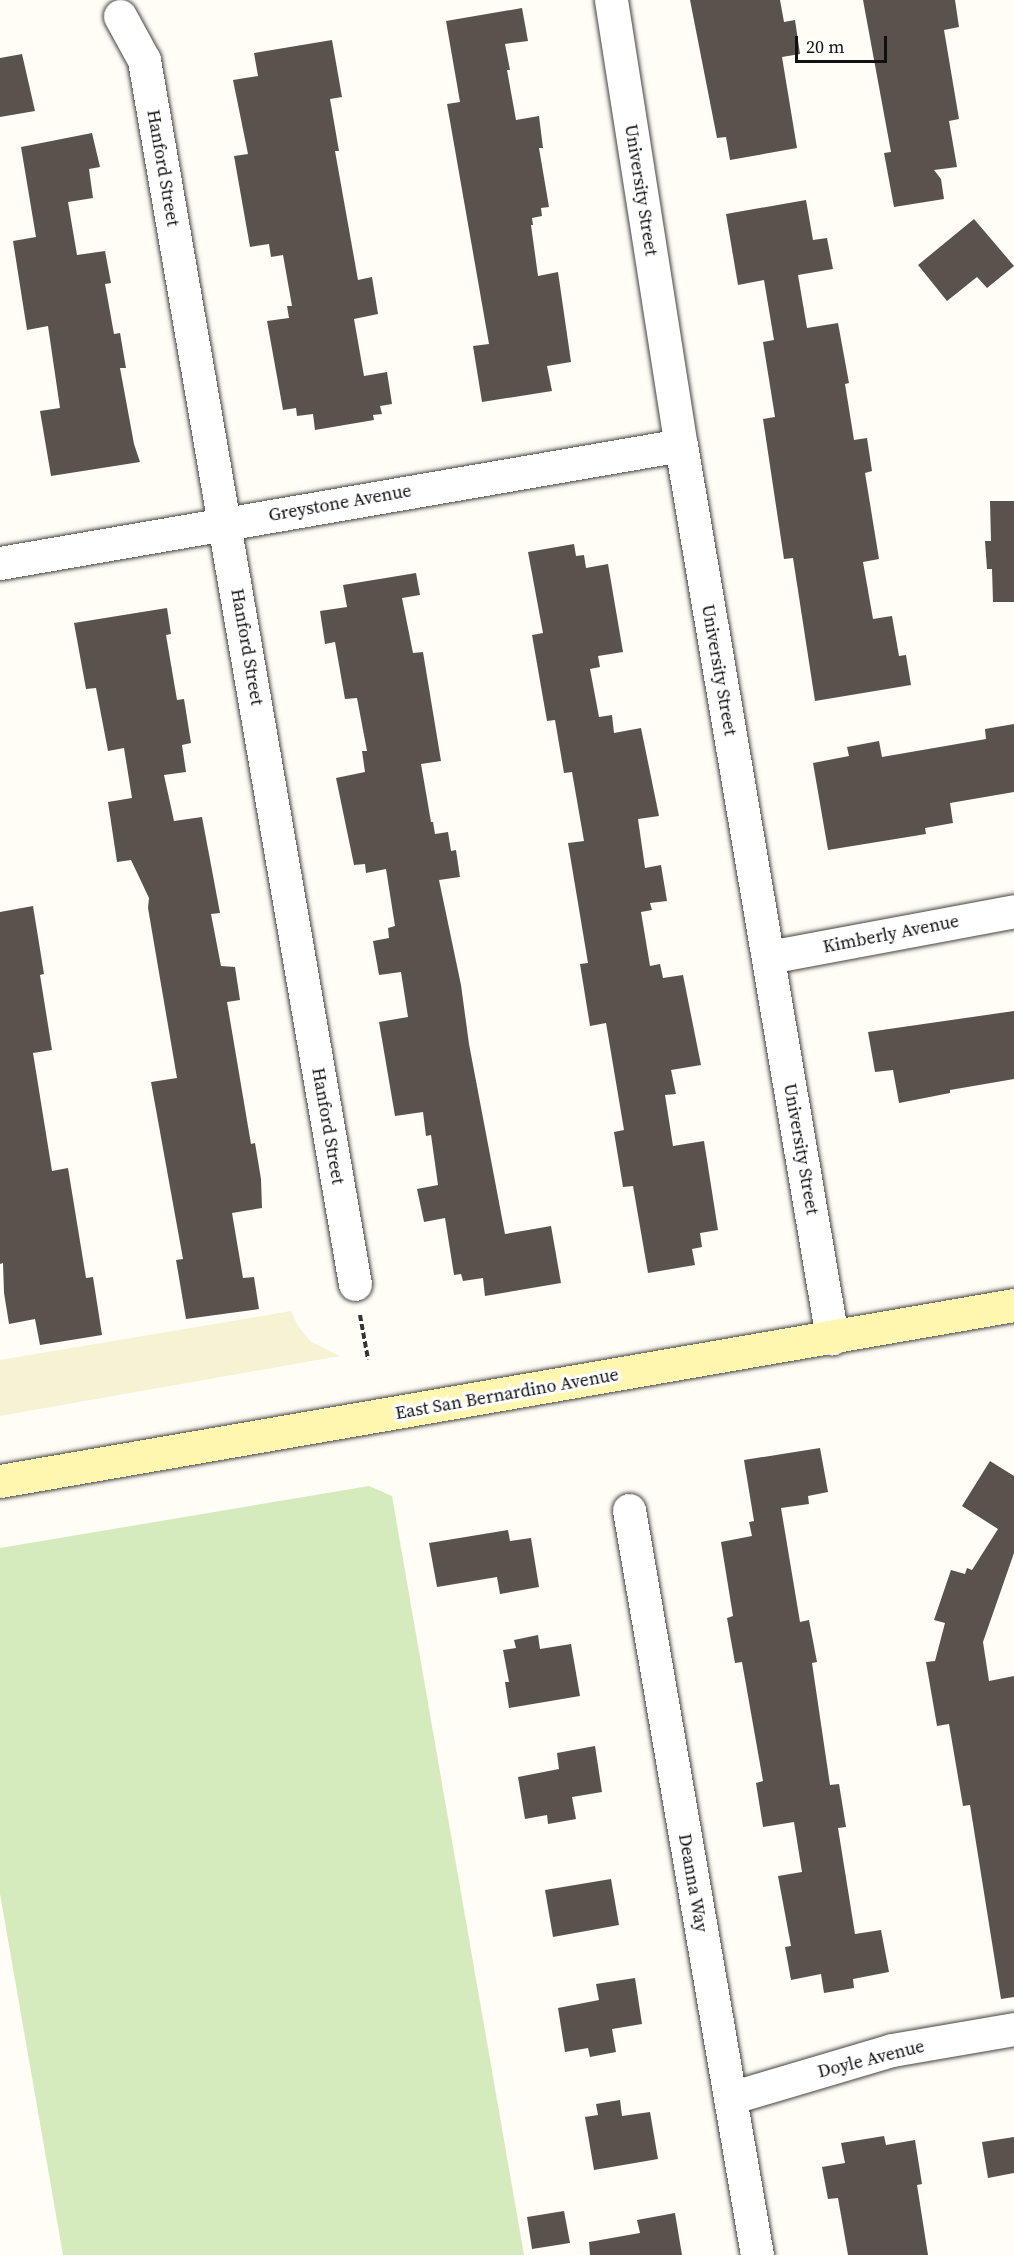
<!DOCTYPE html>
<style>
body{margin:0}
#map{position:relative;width:1014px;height:2255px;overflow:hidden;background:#fffdf5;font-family:"Source Serif 4",serif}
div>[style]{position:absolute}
.farmland>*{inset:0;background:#f6f3d4}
.green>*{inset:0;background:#d5ebbd}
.building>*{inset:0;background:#5a524d}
.path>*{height:4px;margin-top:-2px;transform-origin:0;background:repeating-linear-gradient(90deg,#333 0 6px,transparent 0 9px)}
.roads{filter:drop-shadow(0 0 2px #444) drop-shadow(0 0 2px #444)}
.street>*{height:33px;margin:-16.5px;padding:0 16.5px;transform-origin:16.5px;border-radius:16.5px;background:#fff}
.secondary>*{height:33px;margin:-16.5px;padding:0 16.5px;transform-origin:16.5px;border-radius:16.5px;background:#fff6b0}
span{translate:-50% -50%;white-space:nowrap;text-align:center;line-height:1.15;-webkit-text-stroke:6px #fff;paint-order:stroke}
.street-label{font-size:18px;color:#111}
.scale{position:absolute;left:795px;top:36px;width:92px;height:27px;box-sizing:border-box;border:3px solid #111;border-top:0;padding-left:8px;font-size:18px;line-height:21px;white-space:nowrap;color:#111;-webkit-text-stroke:4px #fff;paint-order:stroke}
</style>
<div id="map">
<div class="farmland">
<div style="clip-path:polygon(291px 1311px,298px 1326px,310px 1341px,340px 1356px,0 1416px,0 1360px)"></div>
</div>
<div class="green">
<div style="clip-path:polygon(369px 1486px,392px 1496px,524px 2255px,63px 2255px,0 1894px,0 1548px)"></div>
</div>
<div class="building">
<div style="clip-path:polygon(690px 0,780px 0,784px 22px,795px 20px,800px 54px,782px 57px,797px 148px,730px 160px,726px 137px,717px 138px)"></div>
<div style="clip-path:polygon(863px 0,955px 0,959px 27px,944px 30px,959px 119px,949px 121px,957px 167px,934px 170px,941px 179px,944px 199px,894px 207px,884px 153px,891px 152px)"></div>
<div style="clip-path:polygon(522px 8px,528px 41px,505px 44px,510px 70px,507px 70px,516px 120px,539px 116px,543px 148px,539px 148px,549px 207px,541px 208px,542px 216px,532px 218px,533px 225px,531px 225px,538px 276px,558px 272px,571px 362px,547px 366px,552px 391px,482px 402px,473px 346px,489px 344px,447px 104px,460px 102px,446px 21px)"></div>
<div style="clip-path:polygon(332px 40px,342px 97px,330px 99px,339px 151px,335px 151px,358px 280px,372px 277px,378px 314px,354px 319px,364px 376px,387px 372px,392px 404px,380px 406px,382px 414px,373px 415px,374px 420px,315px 430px,313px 414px,297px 416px,296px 408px,283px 410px,267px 321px,289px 318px,287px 306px,292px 306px,283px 255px,271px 257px,269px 244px,250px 247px,234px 156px,248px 154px,233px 80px,258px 76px,254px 53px)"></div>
<div style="clip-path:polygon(22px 54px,35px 111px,0 117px,0 58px)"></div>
<div style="clip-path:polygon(92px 133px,100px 167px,89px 169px,93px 198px,68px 202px,77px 255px,105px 251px,111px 283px,105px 284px,114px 334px,120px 333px,126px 368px,120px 368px,134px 444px,140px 462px,51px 476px,40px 411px,60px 408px,48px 326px,27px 330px,13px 241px,36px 237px,21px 147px)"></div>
<div style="clip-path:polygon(806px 200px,813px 240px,827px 238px,833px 269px,798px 275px,807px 328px,838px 323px,849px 383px,845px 384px,854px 440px,867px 438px,872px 471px,865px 473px,879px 559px,863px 562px,873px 619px,892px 616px,899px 656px,906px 655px,911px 685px,815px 701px,793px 558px,784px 559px,763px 419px,775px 417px,763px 342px,774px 340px,764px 280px,738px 285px,726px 214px)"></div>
<div style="clip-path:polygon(974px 219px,1014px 266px,987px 288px,977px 277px,947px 301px,918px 265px)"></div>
<div style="clip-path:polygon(990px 501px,1014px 501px,1014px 602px,993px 602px,992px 569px,987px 569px,985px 541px,991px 541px)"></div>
<div style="clip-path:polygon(574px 544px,576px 556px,584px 555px,586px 568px,608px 564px,623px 652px,598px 656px,600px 667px,590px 669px,599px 717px,612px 715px,614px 733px,641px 728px,659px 816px,638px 819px,645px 868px,661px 865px,667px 901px,650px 903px,652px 910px,641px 912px,650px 966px,660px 964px,663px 978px,683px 975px,701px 1065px,671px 1070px,676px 1094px,665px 1095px,673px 1146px,704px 1141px,718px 1230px,700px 1233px,702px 1247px,692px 1249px,695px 1265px,648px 1273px,633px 1186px,623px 1187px,614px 1132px,624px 1130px,606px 1023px,590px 1026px,580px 964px,588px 963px,568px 843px,584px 841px,572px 772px,564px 773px,555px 720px,547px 721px,532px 635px,543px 633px,528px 552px)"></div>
<div style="clip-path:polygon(416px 573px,420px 595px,402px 598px,413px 653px,423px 652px,441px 761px,421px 764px,431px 822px,433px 822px,435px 834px,448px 832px,451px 851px,456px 850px,460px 877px,439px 880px,461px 985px,469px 1044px,505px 1234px,551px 1226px,561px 1283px,485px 1296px,483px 1278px,463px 1281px,461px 1274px,454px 1275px,445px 1218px,424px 1222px,417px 1189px,438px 1185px,431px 1135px,426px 1136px,423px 1112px,395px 1116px,379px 1022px,408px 1017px,401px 972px,379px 975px,373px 941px,389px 938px,388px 928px,395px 926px,386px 869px,366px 873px,365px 864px,354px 865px,336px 778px,365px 772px,362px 751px,367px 751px,357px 698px,345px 699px,335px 642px,325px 644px,320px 611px,347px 607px,343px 585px)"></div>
<div style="clip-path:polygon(167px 608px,171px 634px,166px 635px,177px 700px,184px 699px,191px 743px,182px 745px,186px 772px,164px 775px,174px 821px,202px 817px,220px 913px,211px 914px,221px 966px,235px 967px,240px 1000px,227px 1002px,251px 1144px,255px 1143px,261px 1179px,262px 1208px,232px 1213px,243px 1278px,254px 1277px,259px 1309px,186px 1319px,176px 1260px,183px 1259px,151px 1082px,177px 1078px,148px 908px,149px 898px,131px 860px,117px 862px,108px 802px,132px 798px,124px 748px,108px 751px,96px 688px,86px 689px,74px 623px)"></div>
<div style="clip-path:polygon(1014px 724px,1014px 792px,950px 803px,953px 823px,925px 828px,926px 834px,828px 850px,813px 763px,849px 756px,847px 747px,879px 741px,882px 757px,986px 739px,985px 729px)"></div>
<div style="clip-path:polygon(33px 906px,44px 974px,40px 975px,52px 1050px,33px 1053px,52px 1171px,68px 1168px,86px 1278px,93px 1277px,102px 1335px,40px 1345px,35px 1319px,9px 1324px,4px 1293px,3px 1263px,0 1264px,0 912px)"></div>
<div style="clip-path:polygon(1014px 1011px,1014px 1079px,950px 1090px,950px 1093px,899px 1103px,893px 1070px,875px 1072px,868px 1032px)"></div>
<div style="clip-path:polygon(820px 1448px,828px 1492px,808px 1496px,809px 1504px,781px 1508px,800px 1622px,809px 1620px,817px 1662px,812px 1663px,830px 1785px,839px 1784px,846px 1827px,838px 1828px,855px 1934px,881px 1930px,889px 1972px,853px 1979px,854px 1988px,824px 1993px,821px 1974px,791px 1980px,785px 1947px,791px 1946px,778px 1876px,802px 1872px,794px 1822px,763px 1827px,756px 1783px,763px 1781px,742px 1662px,735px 1663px,727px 1618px,733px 1616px,721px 1542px,752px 1536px,749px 1522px,754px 1521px,744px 1460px)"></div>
<div style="clip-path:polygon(990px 1461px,1014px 1476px,1014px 1553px,983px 1642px,989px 1681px,1014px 1676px,1014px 1997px,1001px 1999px,970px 1805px,963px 1806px,949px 1724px,937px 1726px,926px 1662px,935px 1661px,945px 1623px,934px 1620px,951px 1570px,965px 1574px,967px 1568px,972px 1570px,998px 1529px,962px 1506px)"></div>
<div style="clip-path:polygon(508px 1530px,510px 1541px,531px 1538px,539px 1587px,500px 1594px,497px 1577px,437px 1587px,429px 1543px)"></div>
<div style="clip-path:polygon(538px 1635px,540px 1649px,571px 1644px,580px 1696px,509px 1708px,505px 1682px,509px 1682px,503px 1650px,516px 1648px,514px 1640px)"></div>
<div style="clip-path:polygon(595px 1746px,602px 1792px,572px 1797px,576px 1819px,548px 1824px,547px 1815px,525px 1819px,518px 1777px,559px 1769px,557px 1753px)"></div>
<div style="clip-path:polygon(611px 1879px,619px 1925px,553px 1937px,545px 1890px)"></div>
<div style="clip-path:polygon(635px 1978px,642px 2024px,612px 2029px,616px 2052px,590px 2057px,588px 2048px,565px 2052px,558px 2008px,599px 2000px,596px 1984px)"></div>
<div style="clip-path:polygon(620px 2100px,622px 2116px,650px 2112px,658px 2159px,594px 2170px,585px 2117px,598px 2115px,596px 2104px)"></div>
<div style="clip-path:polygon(884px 2136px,886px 2145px,915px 2140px,922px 2184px,917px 2185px,928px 2255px,848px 2255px,838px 2198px,828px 2199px,822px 2167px,845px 2163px,841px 2143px)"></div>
<div style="clip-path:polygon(1014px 2137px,1014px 2173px,988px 2178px,982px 2142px)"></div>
<div style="clip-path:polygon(564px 2211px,570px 2243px,532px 2249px,527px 2217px)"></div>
<div style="clip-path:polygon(675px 2213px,682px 2255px,590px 2255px,589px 2242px,640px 2233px,637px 2220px)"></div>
</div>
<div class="path">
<div style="left:360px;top:1315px;width:45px;rotate:79.7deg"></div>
</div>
<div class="roads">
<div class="street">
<div style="left:611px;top:0;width:450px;rotate:81.1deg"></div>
<div style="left:681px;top:445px;width:906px;rotate:80.4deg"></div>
<div style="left:120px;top:16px;width:50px;rotate:61.4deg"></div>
<div style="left:144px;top:60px;width:1242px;rotate:80.22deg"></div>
<div style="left:0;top:563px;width:691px;rotate:-9.83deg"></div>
<div style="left:769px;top:957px;width:249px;rotate:-10.6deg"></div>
<div style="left:629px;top:1510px;width:756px;rotate:80.25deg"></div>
<div style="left:730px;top:2098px;width:169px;rotate:-16.5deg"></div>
<div style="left:892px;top:2050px;width:124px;rotate:-9.8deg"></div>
</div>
<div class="secondary">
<div style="left:0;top:1481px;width:1029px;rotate:-9.85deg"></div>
</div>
</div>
<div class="street-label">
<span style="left:163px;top:168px;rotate:80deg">Hanford Street</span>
<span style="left:641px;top:190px;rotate:81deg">University Street</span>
<span style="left:340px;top:503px;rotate:-10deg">Greystone Avenue</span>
<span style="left:247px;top:647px;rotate:80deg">Hanford Street</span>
<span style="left:719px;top:670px;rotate:80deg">University Street</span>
<span style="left:891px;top:934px;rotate:-11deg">Kimberly Avenue</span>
<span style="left:328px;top:1126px;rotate:80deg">Hanford Street</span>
<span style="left:801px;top:1149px;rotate:80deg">University Street</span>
<span style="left:507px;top:1394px;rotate:-10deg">East San Bernardino Avenue</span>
<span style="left:693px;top:1883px;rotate:80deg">Deanna Way</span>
<span style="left:871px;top:2059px;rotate:-14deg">Doyle Avenue</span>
</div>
<div class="scale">20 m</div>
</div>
